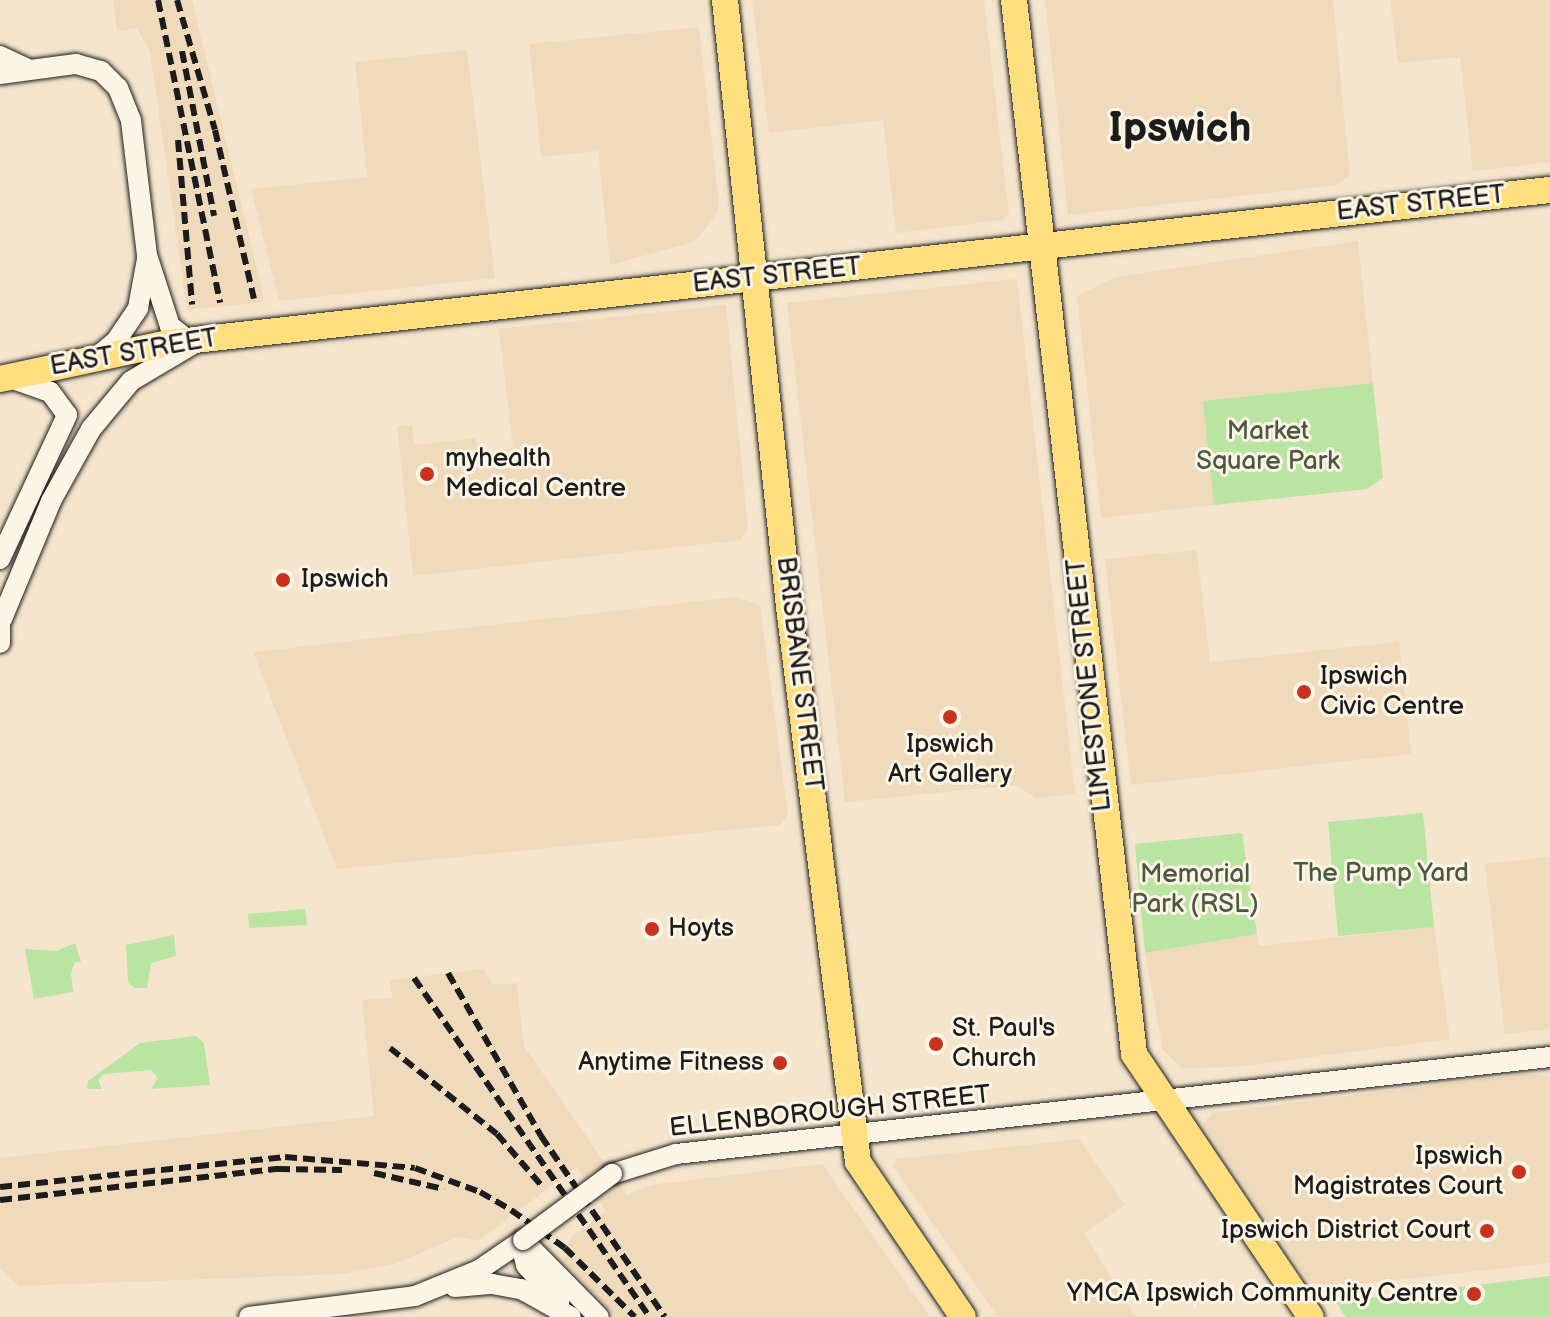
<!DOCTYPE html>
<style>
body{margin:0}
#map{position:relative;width:1550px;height:1317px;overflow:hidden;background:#f5e5cd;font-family:"Balsamiq Sans",sans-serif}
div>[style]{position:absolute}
.built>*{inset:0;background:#f0dabc}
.green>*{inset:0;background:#b9e4a1}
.roads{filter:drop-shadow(0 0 2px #1c1c1c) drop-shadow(0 0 2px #1c1c1c)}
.tertiary>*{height:20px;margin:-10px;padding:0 10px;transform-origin:10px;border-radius:10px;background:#fcf5e5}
.primary>*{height:26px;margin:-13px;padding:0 13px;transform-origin:13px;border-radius:13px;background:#fedf80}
.rail>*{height:6px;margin-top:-3px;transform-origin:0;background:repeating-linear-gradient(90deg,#1c1c1c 0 12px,transparent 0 18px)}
.bridges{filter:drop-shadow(0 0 2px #1c1c1c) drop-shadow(0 0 2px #1c1c1c)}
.tertiary-bridge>*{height:20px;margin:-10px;padding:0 10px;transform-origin:10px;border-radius:10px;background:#fcf5e5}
.dots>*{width:22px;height:22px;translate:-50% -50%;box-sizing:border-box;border:4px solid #fcf5e5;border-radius:50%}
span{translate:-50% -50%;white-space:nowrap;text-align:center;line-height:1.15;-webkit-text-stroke:6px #fcf5e5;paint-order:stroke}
.street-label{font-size:26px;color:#1c1c1c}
.park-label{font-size:26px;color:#4b5844}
.poi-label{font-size:26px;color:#1c1c1c}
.left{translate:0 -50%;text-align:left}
.right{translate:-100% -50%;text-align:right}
.town-label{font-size:42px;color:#1c1c1c;font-weight:700}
</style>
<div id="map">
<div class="built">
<div style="clip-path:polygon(113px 0,192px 0,265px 302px,187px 310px,150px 52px,137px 28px,117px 31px)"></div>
<div style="clip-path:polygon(752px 0,984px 0,1009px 214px,1002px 220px,896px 233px,883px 120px,769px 133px)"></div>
<div style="clip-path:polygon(1045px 0,1333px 0,1350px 175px,1336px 185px,1068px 215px)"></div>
<div style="clip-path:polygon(1390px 0,1550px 0,1550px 162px,1473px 171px,1460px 57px,1398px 63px)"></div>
<div style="clip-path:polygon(699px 27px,719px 204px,715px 217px,694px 242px,610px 265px,598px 151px,541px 157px,529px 44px)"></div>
<div style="clip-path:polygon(467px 50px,495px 278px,279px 301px,251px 189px,367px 177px,355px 62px)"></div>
<div style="clip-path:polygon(1358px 241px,1373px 383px,1204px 401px,1214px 505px,1101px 518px,1077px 296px,1115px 277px)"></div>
<div style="clip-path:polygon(1017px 279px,1075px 794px,1036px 798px,1016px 785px,845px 802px,787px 303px)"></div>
<div style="clip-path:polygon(726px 305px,748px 528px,741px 540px,413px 576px,397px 427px,412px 425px,415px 445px,476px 438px,479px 453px,513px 448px,499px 329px)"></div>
<div style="clip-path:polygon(1197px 550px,1210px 662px,1399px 642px,1411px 754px,1131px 785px,1105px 559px)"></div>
<div style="clip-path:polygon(737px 597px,760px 605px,788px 815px,780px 825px,337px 869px,253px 652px)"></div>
<div style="clip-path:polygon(1550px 857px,1550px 1029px,1505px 1034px,1485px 864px)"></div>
<div style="clip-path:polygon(1434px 927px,1450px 1039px,1235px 1067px,1181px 1068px,1163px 1050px,1145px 953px,1257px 934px,1259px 946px)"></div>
<div style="clip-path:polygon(484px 969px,493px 985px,517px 983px,524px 1046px,627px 1195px,651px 1185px,822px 1164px,930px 1317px,616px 1317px,564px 1261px,570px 1238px,606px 1211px,577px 1167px,478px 1241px,458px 1237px,395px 1264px,343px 1274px,19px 1286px,0 1269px,0 1158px,374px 1116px,362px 1000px,392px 998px,390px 980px)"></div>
<div style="clip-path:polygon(1524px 1074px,1550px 1076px,1550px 1263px,1333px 1287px,1309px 1282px,1203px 1124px,1213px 1113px)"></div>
<div style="clip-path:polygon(1079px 1139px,1125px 1205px,1084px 1233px,1136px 1317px,998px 1317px,893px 1166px,897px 1159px)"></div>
</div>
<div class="green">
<div style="clip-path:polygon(1373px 383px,1383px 478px,1367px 489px,1214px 505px,1203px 401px)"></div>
<div style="clip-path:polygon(1423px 813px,1434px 927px,1338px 936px,1328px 822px)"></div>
<div style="clip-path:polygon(1242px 833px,1257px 934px,1145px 953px,1135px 844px)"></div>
<div style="clip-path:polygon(305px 909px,307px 925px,249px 928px,248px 914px)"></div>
<div style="clip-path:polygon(174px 935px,176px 956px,151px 963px,147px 988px,134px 988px,128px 982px,126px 945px)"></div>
<div style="clip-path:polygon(75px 943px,81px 962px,75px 962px,71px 973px,73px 992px,34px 999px,25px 949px,57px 951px)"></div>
<div style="clip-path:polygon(196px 1036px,204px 1043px,210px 1085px,151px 1089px,158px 1078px,151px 1070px,104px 1074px,98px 1080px,102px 1089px,87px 1089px,88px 1081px,140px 1043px)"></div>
<div style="clip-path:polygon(1550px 1276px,1550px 1317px,1346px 1317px,1336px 1302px)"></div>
</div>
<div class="roads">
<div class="tertiary">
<div style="left:0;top:56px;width:29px;rotate:25deg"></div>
<div style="left:0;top:74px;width:77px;rotate:-7.5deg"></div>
<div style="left:76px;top:64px;width:26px;rotate:16deg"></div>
<div style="left:101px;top:71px;width:24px;rotate:45deg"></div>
<div style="left:118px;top:88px;width:35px;rotate:68deg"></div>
<div style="left:131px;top:121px;width:135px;rotate:83.2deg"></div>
<div style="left:147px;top:255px;width:75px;rotate:72.1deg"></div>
<div style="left:170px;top:326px;width:24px;rotate:38deg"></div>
<div style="left:97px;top:357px;width:25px;rotate:-40deg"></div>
<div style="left:116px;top:341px;width:40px;rotate:-56deg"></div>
<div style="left:138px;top:308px;width:50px;rotate:-79.6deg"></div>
<div style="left:0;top:559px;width:159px;rotate:-65deg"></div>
<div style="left:67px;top:415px;width:29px;rotate:-126deg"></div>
<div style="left:50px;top:392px;width:42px;rotate:-160.7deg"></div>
<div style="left:0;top:613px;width:30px;rotate:90deg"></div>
<div style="left:2px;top:619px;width:128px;rotate:-67.4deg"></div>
<div style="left:51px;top:501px;width:82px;rotate:-60.9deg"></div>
<div style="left:91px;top:429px;width:62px;rotate:-50.2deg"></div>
<div style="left:131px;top:381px;width:74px;rotate:-30.7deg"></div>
<div style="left:612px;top:1174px;width:67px;rotate:-17.4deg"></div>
<div style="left:676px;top:1154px;width:879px;rotate:-6.33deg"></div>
<div style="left:520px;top:1242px;width:24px;rotate:75deg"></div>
<div style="left:526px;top:1265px;width:50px;rotate:48.3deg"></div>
<div style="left:455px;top:1287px;width:37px;rotate:-5deg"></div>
<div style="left:492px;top:1284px;width:29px;rotate:10deg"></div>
<div style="left:521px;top:1289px;width:57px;rotate:29.2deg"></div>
<div style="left:249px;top:1317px;width:167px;rotate:-7.2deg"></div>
<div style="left:415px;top:1296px;width:69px;rotate:-22.1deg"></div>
<div style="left:479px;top:1270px;width:53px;rotate:-34.3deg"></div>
<div style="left:523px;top:1240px;width:108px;rotate:45.4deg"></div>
</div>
<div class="primary">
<div style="left:725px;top:0;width:610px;rotate:83.98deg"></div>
<div style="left:789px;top:607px;width:559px;rotate:82.91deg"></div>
<div style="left:858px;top:1162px;width:187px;rotate:55.9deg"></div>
<div style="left:1014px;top:0;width:1061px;rotate:83.5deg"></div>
<div style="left:1134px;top:1054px;width:317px;rotate:56.1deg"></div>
<div style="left:0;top:379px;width:172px;rotate:-12.1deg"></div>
<div style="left:168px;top:343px;width:1390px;rotate:-6.32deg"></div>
</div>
</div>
<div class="rail">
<div style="left:158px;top:0;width:309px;rotate:78.4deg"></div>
<div style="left:177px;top:0;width:135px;rotate:73.7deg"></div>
<div style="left:215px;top:130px;width:173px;rotate:77deg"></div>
<div style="left:182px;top:51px;width:168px;rotate:79deg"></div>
<div style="left:178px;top:140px;width:165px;rotate:85.1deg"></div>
<div style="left:448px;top:973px;width:188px;rotate:60.3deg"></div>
<div style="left:541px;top:1136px;width:219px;rotate:55.6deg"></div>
<div style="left:414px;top:978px;width:413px;rotate:55.2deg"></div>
<div style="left:390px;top:1048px;width:137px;rotate:38.8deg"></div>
<div style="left:497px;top:1134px;width:67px;rotate:49.2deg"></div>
<div style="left:374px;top:1173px;width:72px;rotate:12.9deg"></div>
<div style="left:0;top:1187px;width:287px;rotate:-6deg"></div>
<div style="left:285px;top:1157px;width:130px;rotate:4.8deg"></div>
<div style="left:415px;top:1168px;width:69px;rotate:20.3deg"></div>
<div style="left:480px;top:1192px;width:36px;rotate:30deg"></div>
<div style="left:511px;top:1210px;width:66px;rotate:35.1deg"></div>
<div style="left:565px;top:1248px;width:98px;rotate:44.6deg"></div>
<div style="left:0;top:1200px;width:280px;rotate:-6.4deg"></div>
<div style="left:278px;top:1169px;width:64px;rotate:0.9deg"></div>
</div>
<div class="bridges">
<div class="tertiary-bridge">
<div style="left:523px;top:1240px;width:111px;rotate:-36.6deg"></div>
</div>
</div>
<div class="dots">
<div style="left:427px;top:474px;background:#c8321e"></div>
<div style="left:283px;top:580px;background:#c8321e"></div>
<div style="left:1304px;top:692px;background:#c8321e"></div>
<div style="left:950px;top:717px;background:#c8321e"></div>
<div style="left:652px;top:929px;background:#c8321e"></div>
<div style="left:936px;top:1044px;background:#c8321e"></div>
<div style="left:780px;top:1063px;background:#c8321e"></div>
<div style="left:1519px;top:1172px;background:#c8321e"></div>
<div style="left:1487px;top:1231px;background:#c8321e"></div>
<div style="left:1474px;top:1294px;background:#c8321e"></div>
</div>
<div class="street-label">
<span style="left:1421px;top:204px;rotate:-6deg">EAST STREET</span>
<span style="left:777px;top:276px;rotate:-6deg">EAST STREET</span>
<span style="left:134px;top:353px;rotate:-10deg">EAST STREET</span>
<span style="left:799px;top:674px;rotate:83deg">BRISBANE STREET</span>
<span style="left:1090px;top:685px;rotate:-96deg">LIMESTONE STREET</span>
<span style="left:830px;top:1112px;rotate:-6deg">ELLENBOROUGH STREET</span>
</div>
<div class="park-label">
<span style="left:1268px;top:447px">Market<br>Square Park</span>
<span style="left:1381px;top:874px">The Pump Yard</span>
<span style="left:1195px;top:890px">Memorial<br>Park (RSL)</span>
</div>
<div class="poi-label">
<span class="left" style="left:445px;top:474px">myhealth<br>Medical Centre</span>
<span class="left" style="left:301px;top:580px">Ipswich</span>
<span class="left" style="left:1320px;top:692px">Ipswich<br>Civic Centre</span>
<span style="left:950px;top:760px">Ipswich<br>Art Gallery</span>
<span class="left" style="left:668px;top:929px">Hoyts</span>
<span class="left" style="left:952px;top:1044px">St. Paul's<br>Church</span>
<span class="right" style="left:764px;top:1063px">Anytime Fitness</span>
<span class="right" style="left:1503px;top:1172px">Ipswich<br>Magistrates Court</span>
<span class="right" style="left:1471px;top:1231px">Ipswich District Court</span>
<span class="right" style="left:1458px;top:1294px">YMCA Ipswich Community Centre</span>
</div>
<div class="town-label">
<span style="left:1180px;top:129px">Ipswich</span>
</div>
</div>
